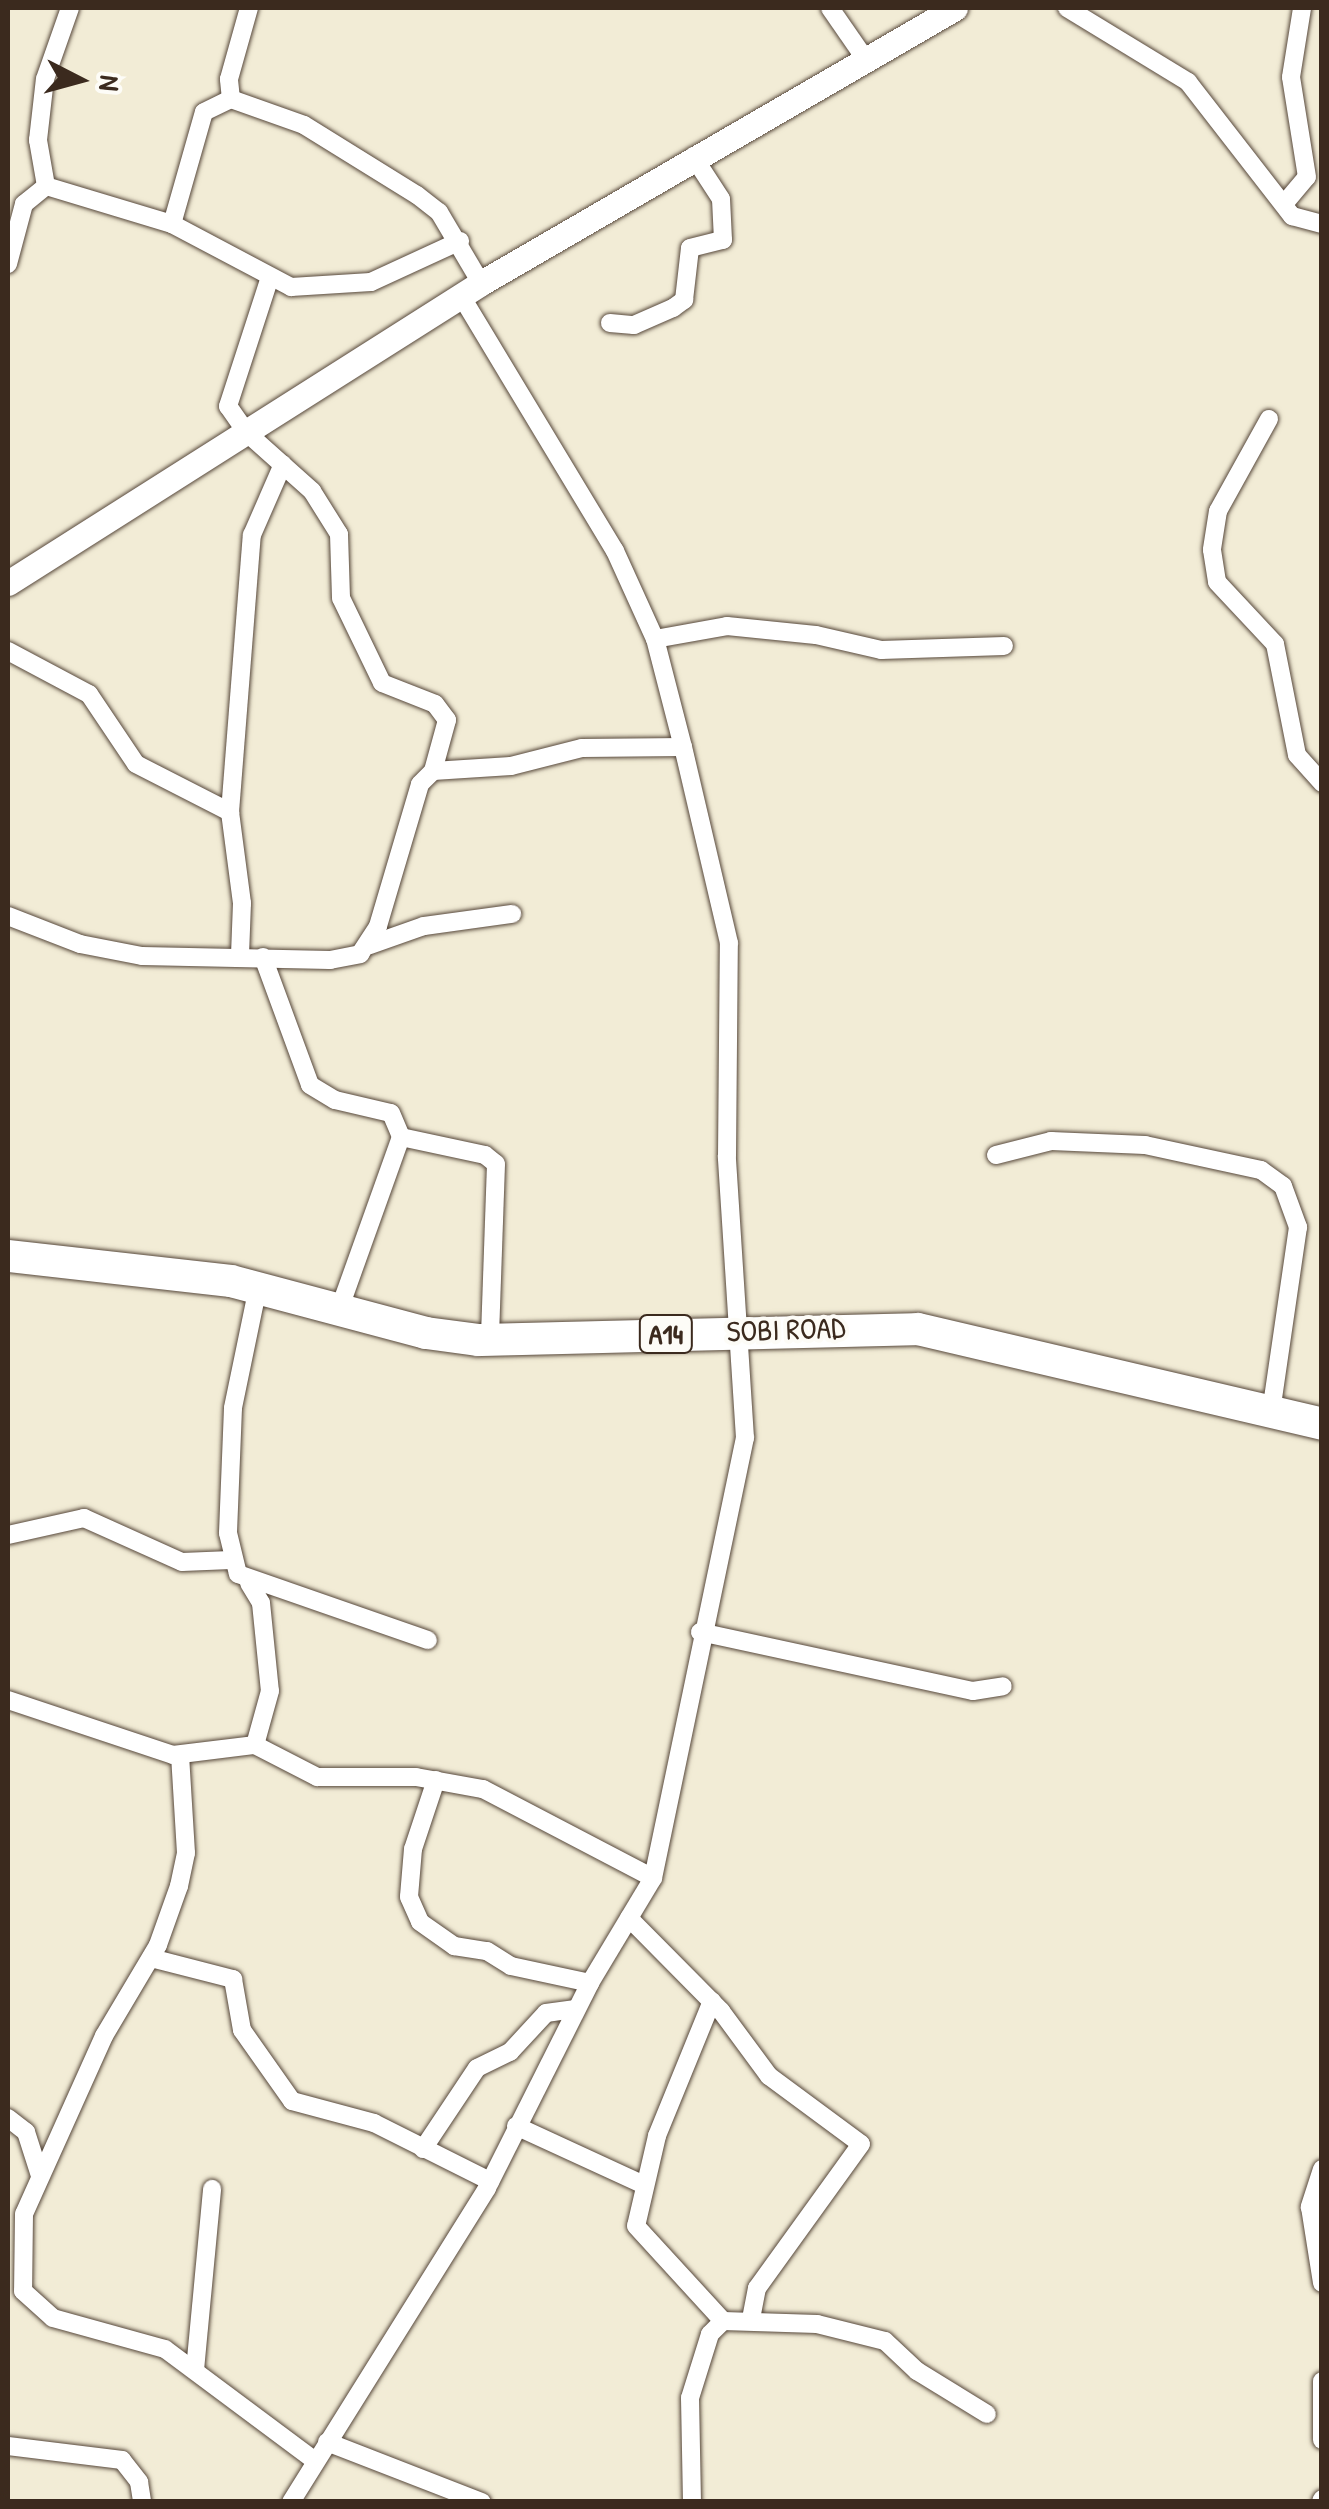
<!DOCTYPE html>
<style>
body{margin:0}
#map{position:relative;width:1329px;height:2509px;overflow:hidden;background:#f2ecd6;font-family:"Patrick Hand",sans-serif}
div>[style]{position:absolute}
.roads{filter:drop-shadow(0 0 2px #56473a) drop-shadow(0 0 2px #56473a)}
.street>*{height:18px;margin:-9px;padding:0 9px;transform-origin:9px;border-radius:9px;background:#fff}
.secondary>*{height:25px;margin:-12.5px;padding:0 12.5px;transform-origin:12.5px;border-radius:12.5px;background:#fff}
.highway>*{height:32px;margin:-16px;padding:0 16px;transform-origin:16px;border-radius:16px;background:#fff}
span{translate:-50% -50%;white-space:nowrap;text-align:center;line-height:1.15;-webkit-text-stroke:8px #fdfcf7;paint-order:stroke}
.shield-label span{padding:2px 8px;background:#fdfcf7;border:2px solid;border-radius:8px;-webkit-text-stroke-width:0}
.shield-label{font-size:28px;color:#3b2a1e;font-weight:700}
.street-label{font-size:30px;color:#3b2a1e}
.frame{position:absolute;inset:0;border:10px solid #3b2a1e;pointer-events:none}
.north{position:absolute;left:30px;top:30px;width:100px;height:100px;-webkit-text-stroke:8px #fdfcf7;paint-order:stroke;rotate:96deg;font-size:28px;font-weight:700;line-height:40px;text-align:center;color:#3b2a1e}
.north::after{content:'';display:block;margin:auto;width:35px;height:45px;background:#3b2a1e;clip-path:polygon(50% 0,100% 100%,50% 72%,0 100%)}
</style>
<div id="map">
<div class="roads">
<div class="street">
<div style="left:830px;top:8px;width:63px;rotate:55.3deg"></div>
<div style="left:1067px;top:8px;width:142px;rotate:31.4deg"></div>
<div style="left:1188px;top:82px;width:170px;rotate:52.2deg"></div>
<div style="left:1292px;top:216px;width:31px;rotate:15deg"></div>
<div style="left:231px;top:99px;width:20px;rotate:-96deg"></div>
<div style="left:229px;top:79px;width:74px;rotate:-74.3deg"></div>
<div style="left:46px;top:186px;width:47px;rotate:-99.9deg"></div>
<div style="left:38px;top:140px;width:61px;rotate:-83.5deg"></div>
<div style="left:45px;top:79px;width:75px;rotate:-70.6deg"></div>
<div style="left:1284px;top:204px;width:35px;rotate:-50deg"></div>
<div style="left:1307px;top:177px;width:101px;rotate:-99.1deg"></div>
<div style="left:1291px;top:77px;width:70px;rotate:-80.9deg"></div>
<div style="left:172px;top:224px;width:116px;rotate:-74.1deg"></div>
<div style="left:204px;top:112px;width:30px;rotate:-26deg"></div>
<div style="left:231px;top:99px;width:77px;rotate:19.6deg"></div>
<div style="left:304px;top:125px;width:133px;rotate:31.8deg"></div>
<div style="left:417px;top:195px;width:28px;rotate:38deg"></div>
<div style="left:439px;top:212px;width:82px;rotate:59.4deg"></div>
<div style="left:8px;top:264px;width:62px;rotate:-75.1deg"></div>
<div style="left:24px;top:204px;width:28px;rotate:-39deg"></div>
<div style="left:46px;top:186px;width:132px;rotate:16.8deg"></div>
<div style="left:172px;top:224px;width:135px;rotate:27.9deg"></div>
<div style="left:291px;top:287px;width:80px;rotate:-3.6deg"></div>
<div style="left:371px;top:282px;width:98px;rotate:-24.7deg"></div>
<div style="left:270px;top:277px;width:136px;rotate:108deg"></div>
<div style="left:228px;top:406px;width:32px;rotate:55deg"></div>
<div style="left:246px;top:432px;width:89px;rotate:41.8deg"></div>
<div style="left:312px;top:491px;width:51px;rotate:57.9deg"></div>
<div style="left:339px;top:534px;width:64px;rotate:88.2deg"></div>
<div style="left:341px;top:598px;width:94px;rotate:64.2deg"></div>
<div style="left:382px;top:683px;width:57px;rotate:21.6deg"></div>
<div style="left:435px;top:704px;width:20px;rotate:53deg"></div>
<div style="left:447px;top:720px;width:53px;rotate:105.4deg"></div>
<div style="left:610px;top:323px;width:24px;rotate:5deg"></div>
<div style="left:634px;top:325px;width:43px;rotate:-23.6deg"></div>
<div style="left:673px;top:308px;width:14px;rotate:-36deg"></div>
<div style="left:684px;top:300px;width:52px;rotate:-83.4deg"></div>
<div style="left:690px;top:248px;width:34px;rotate:-14deg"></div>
<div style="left:723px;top:240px;width:41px;rotate:-92.8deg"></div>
<div style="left:721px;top:199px;width:51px;rotate:-123.1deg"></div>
<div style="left:1269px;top:419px;width:105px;rotate:119deg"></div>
<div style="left:1218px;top:511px;width:39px;rotate:99deg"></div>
<div style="left:1212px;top:550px;width:32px;rotate:81deg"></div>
<div style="left:1217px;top:582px;width:85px;rotate:46.9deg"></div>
<div style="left:1275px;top:644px;width:113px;rotate:78.8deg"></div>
<div style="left:1297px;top:755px;width:38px;rotate:48deg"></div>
<div style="left:655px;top:639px;width:73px;rotate:-10.2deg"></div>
<div style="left:727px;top:626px;width:89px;rotate:5.8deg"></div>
<div style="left:816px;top:635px;width:67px;rotate:13deg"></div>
<div style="left:881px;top:650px;width:123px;rotate:-1.9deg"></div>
<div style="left:8px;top:651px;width:92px;rotate:28deg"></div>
<div style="left:89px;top:694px;width:84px;rotate:56.1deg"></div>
<div style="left:136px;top:764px;width:106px;rotate:27.1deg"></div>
<div style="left:230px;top:812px;width:92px;rotate:82.5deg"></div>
<div style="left:242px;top:903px;width:53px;rotate:92.2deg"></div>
<div style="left:230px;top:812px;width:278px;rotate:-85.5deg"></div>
<div style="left:252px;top:535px;width:77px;rotate:-66.4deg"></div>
<div style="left:8px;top:916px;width:77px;rotate:21.3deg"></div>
<div style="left:80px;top:944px;width:63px;rotate:11deg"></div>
<div style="left:142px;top:956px;width:188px;rotate:1.2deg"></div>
<div style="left:330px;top:960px;width:31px;rotate:-11deg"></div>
<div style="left:360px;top:954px;width:33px;rotate:-57deg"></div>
<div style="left:378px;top:926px;width:148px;rotate:-73.5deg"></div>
<div style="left:420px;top:784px;width:18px;rotate:-45deg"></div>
<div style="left:433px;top:771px;width:78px;rotate:-3.7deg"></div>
<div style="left:511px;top:766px;width:73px;rotate:-14.2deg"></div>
<div style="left:582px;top:748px;width:101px;rotate:-0.6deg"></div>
<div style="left:370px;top:945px;width:57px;rotate:-19.4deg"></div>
<div style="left:424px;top:926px;width:89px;rotate:-7.8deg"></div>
<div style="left:263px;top:957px;width:136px;rotate:69.8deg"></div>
<div style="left:310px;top:1085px;width:29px;rotate:31deg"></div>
<div style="left:335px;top:1100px;width:57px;rotate:13.1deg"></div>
<div style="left:391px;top:1113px;width:26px;rotate:67deg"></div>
<div style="left:401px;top:1137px;width:86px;rotate:12.1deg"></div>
<div style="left:485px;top:1155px;width:14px;rotate:39deg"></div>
<div style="left:496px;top:1164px;width:176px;rotate:92deg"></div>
<div style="left:996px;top:1155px;width:57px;rotate:-14.3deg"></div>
<div style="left:1051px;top:1141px;width:94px;rotate:2.4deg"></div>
<div style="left:1145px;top:1145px;width:119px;rotate:12.2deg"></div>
<div style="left:1261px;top:1170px;width:27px;rotate:36deg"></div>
<div style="left:1283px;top:1186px;width:44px;rotate:69.9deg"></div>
<div style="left:1298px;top:1227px;width:187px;rotate:98.3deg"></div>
<div style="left:258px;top:1287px;width:124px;rotate:101.7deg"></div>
<div style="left:233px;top:1408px;width:125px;rotate:92.3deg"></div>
<div style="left:228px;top:1533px;width:42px;rotate:76.3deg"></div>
<div style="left:238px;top:1574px;width:201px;rotate:19.2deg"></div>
<div style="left:339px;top:1310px;width:184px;rotate:-70.3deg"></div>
<div style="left:8px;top:1535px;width:78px;rotate:-12.6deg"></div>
<div style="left:84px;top:1518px;width:107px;rotate:24.2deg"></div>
<div style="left:182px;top:1562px;width:49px;rotate:-2.3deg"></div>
<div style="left:249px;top:1583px;width:23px;rotate:59deg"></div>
<div style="left:261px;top:1603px;width:88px;rotate:84.2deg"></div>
<div style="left:270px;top:1691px;width:56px;rotate:105.5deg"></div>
<div style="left:700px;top:1632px;width:279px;rotate:12.2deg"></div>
<div style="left:973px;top:1691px;width:30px;rotate:-9deg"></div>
<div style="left:8px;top:1700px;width:174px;rotate:18.4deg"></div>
<div style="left:173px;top:1755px;width:83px;rotate:-7deg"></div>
<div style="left:255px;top:1745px;width:70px;rotate:27.3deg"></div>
<div style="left:317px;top:1777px;width:99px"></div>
<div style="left:416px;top:1777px;width:68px;rotate:10.2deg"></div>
<div style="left:483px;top:1789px;width:192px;rotate:27.6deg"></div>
<div style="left:180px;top:1755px;width:98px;rotate:86.5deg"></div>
<div style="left:186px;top:1853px;width:34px;rotate:102deg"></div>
<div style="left:179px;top:1886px;width:63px;rotate:109.6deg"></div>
<div style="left:158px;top:1945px;width:106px;rotate:120.7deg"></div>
<div style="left:104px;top:2036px;width:195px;rotate:114.2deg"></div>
<div style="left:24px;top:2214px;width:77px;rotate:90.7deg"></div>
<div style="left:23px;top:2291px;width:40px;rotate:42deg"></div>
<div style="left:53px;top:2318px;width:116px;rotate:15.5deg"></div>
<div style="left:165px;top:2349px;width:187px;rotate:36.7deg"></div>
<div style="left:436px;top:1780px;width:73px;rotate:108.4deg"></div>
<div style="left:413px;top:1849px;width:48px;rotate:94.8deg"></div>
<div style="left:409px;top:1897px;width:27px;rotate:66deg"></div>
<div style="left:420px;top:1922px;width:42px;rotate:35.2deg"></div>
<div style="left:454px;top:1946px;width:33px;rotate:9deg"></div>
<div style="left:487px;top:1951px;width:28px;rotate:32deg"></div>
<div style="left:511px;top:1966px;width:81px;rotate:12.1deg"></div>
<div style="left:629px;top:1918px;width:131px;rotate:45.3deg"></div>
<div style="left:721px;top:2011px;width:81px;rotate:53.6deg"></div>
<div style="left:769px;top:2076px;width:114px;rotate:36.5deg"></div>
<div style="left:861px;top:2144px;width:178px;rotate:125.8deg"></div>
<div style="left:757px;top:2288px;width:33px;rotate:101deg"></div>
<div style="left:151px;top:1958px;width:85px;rotate:14.4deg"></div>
<div style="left:233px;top:1979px;width:52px;rotate:80deg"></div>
<div style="left:242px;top:2030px;width:87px;rotate:54.8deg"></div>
<div style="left:292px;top:2101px;width:85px;rotate:15deg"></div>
<div style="left:374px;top:2123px;width:130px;rotate:26.6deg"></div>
<div style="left:712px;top:2001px;width:146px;rotate:112.2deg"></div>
<div style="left:657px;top:2136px;width:92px;rotate:103.1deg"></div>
<div style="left:636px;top:2226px;width:129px;rotate:47.5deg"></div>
<div style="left:8px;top:2118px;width:23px;rotate:38deg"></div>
<div style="left:26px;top:2132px;width:46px;rotate:72.3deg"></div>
<div style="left:516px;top:2126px;width:139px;rotate:24.7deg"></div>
<div style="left:423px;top:2149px;width:97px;rotate:-56.3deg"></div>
<div style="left:477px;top:2068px;width:37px;rotate:-26deg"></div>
<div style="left:510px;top:2052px;width:53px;rotate:-47.3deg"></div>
<div style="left:546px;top:2013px;width:30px;rotate:-8deg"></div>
<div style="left:1322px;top:2169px;width:40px;rotate:108deg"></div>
<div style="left:1310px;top:2207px;width:77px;rotate:81deg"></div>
<div style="left:195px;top:2370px;width:182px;rotate:-84.6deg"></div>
<div style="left:1322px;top:2381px;width:59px;rotate:90deg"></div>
<div style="left:327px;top:2442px;width:166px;rotate:21.2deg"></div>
<div style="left:8px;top:2446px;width:115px;rotate:7deg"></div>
<div style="left:122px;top:2460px;width:28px;rotate:52deg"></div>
<div style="left:139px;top:2482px;width:20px;rotate:81deg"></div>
<div style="left:291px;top:2502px;width:370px;rotate:-58deg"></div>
<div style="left:487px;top:2188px;width:229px;rotate:-63.3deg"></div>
<div style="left:590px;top:1983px;width:122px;rotate:-59deg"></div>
<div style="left:653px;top:1878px;width:450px;rotate:-78.2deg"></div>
<div style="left:745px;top:1438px;width:283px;rotate:-93.7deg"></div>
<div style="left:727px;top:1156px;width:213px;rotate:-89.5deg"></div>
<div style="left:729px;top:943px;width:201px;rotate:-103.2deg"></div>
<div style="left:683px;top:747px;width:112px;rotate:-104.5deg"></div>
<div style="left:655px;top:639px;width:97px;rotate:-114.4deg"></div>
<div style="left:615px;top:551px;width:297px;rotate:-121.1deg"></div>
<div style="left:692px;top:2502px;width:104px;rotate:-91.1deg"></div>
<div style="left:690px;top:2398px;width:67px;rotate:-72.6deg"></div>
<div style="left:710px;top:2334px;width:18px;rotate:-45deg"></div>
<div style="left:723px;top:2321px;width:94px;rotate:1.8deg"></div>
<div style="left:817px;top:2324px;width:70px;rotate:14deg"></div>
<div style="left:885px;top:2341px;width:44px;rotate:43.2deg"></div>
<div style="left:917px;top:2371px;width:82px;rotate:31.6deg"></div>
<div style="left:1321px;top:2502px;width:3px;rotate:-72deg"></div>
</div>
<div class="secondary">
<div style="left:8px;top:583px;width:560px;rotate:-32.38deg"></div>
<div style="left:481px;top:283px;width:548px;rotate:-30.12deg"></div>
</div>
<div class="highway">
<div style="left:8px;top:1256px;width:224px;rotate:6.4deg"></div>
<div style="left:231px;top:1281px;width:202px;rotate:14.9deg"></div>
<div style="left:426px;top:1333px;width:52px;rotate:7.7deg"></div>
<div style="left:478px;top:1340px;width:440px;rotate:-1.4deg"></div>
<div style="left:918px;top:1329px;width:415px;rotate:13.2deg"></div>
</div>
</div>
<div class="shield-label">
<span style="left:666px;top:1334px">A14</span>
</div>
<div class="street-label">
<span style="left:786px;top:1329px;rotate:-2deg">SOBI ROAD</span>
</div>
<div class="frame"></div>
<div class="north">N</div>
</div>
